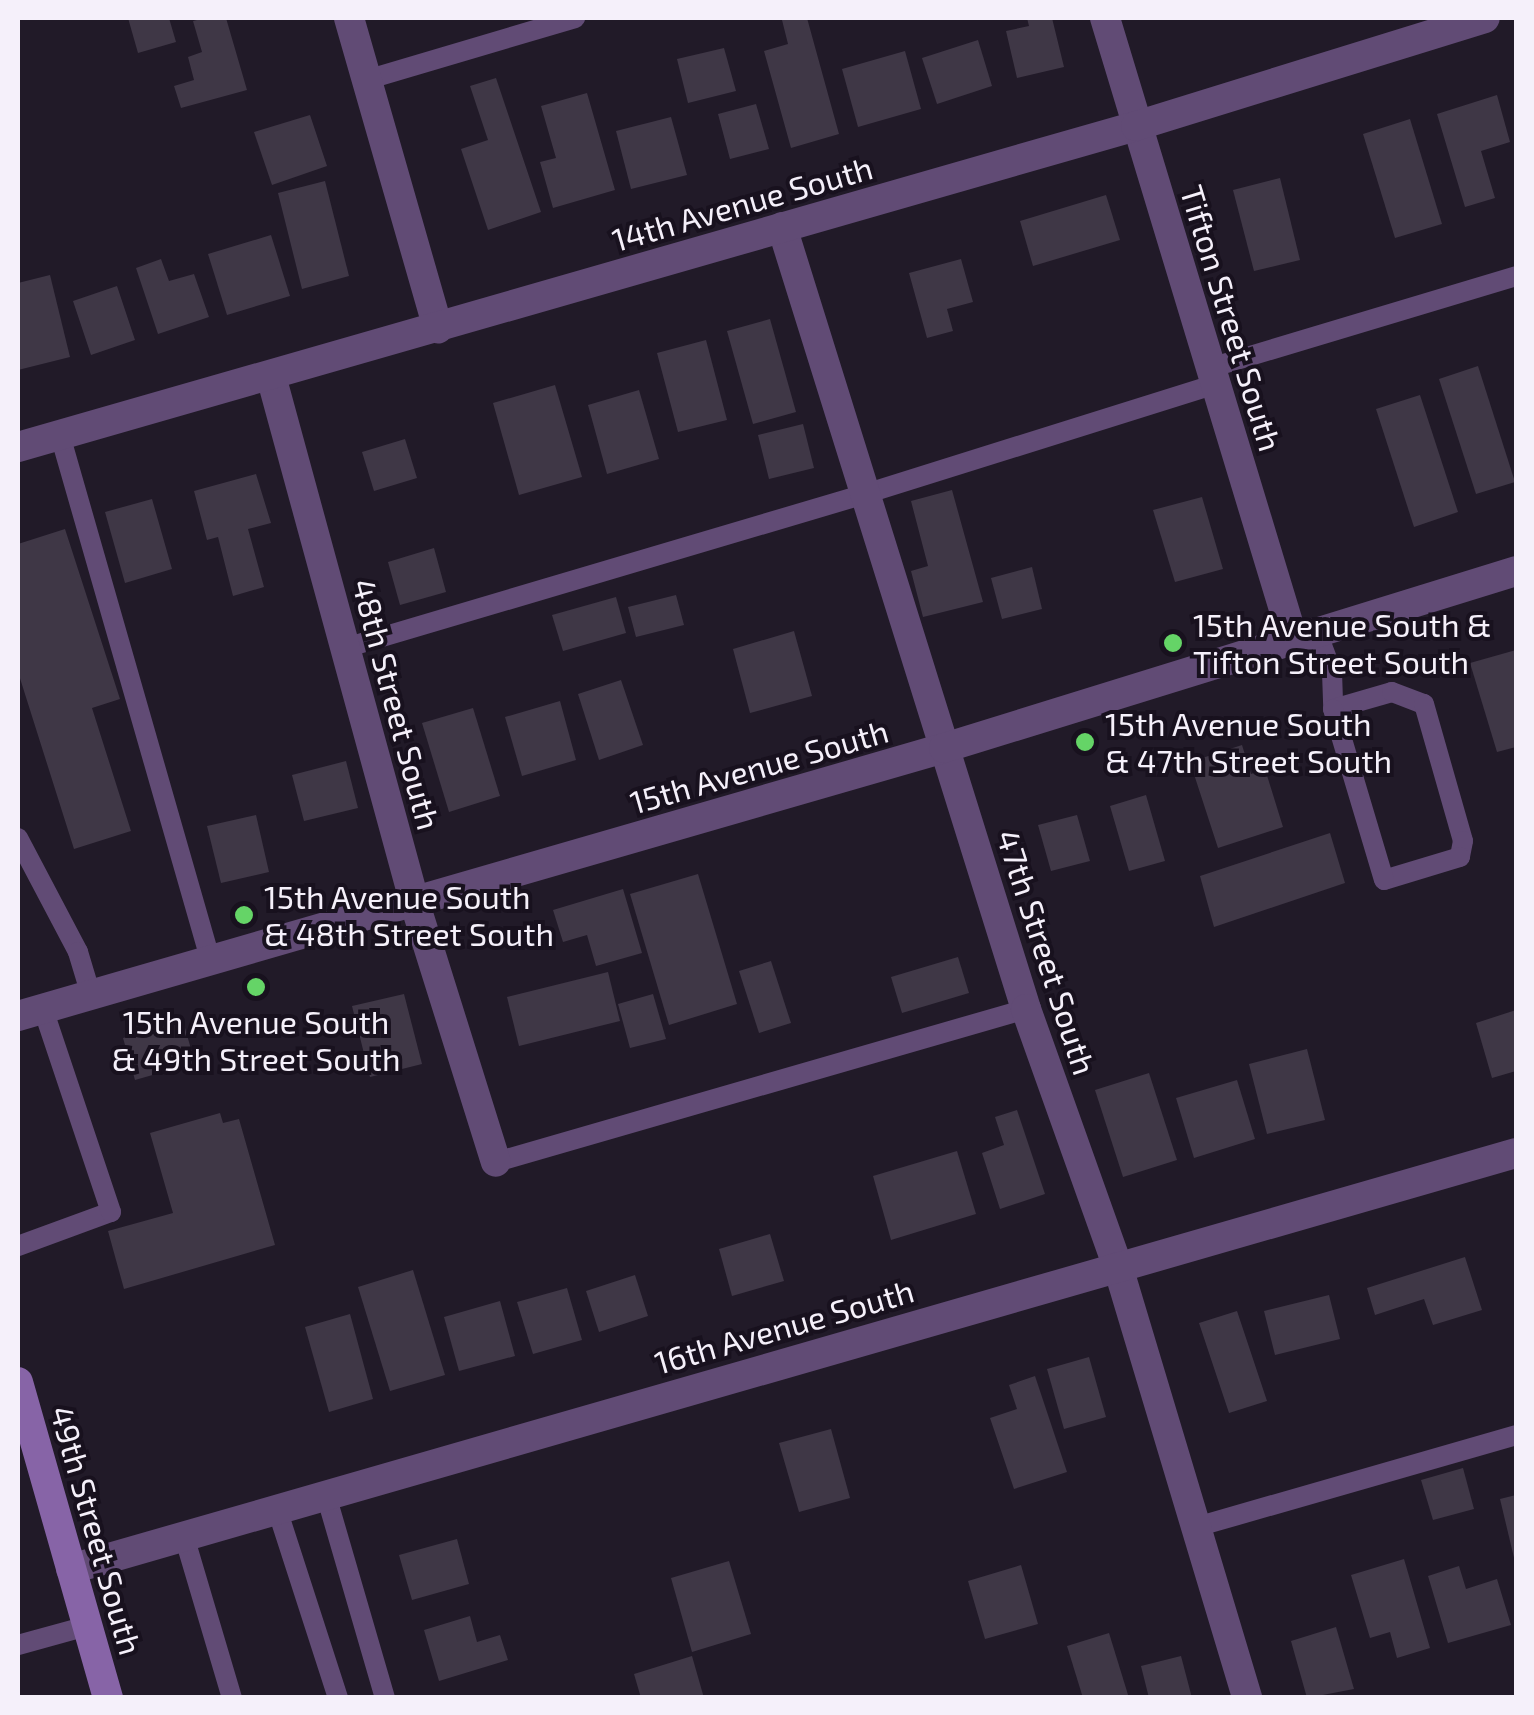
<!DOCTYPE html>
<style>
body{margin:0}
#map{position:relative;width:1534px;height:1715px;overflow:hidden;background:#211a28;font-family:"Exo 2",sans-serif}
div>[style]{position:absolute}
.building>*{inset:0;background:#3f3746}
.service>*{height:20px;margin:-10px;padding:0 10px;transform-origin:10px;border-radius:10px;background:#614b75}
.minor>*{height:30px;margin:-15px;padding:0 15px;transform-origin:15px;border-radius:15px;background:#614b75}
.tertiary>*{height:30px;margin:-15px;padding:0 15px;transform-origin:15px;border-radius:15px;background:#614b75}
.secondary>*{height:30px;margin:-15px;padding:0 15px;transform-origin:15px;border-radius:15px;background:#8764a7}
.dots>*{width:28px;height:28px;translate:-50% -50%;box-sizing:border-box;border:5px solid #18111e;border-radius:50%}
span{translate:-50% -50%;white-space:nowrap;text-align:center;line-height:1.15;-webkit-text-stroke:8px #18111e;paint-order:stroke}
.street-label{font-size:32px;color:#f5f0fa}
.poi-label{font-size:32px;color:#f5f0fa}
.left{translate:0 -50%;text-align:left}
.frame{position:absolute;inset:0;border:20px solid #f5f0fa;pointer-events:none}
</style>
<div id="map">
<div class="building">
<div style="clip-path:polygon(128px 18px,169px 18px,176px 42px,138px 53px)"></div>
<div style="clip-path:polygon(205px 18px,226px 18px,247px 90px,181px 108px,174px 86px,194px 80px,188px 57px,202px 52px,193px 21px)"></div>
<div style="clip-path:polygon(791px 18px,807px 18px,839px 134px,791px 148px,764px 51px,788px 44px,782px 20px)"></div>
<div style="clip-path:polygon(1027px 18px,1052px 18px,1064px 67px,1017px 78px,1006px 31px,1029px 26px)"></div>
<div style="clip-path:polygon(978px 40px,992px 86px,937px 104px,922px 58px)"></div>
<div style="clip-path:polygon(724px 48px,736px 91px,688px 103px,677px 59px)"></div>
<div style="clip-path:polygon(905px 51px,921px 109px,858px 127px,842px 69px)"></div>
<div style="clip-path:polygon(496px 78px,541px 212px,488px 230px,461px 149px,488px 140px,470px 86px)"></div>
<div style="clip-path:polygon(587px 93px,615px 190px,553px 208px,540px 162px,556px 158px,541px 106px)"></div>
<div style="clip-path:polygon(1497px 95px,1510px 142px,1481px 151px,1495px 198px,1465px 207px,1437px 114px)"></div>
<div style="clip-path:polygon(756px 104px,769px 149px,730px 159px,718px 114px)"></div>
<div style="clip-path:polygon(310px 115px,327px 166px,272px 185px,254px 132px)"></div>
<div style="clip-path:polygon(671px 117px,687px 175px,631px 189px,616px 131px)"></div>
<div style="clip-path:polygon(1410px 119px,1442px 224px,1395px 238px,1363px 134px)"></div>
<div style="clip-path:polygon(1280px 178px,1300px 260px,1254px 271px,1233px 190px)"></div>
<div style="clip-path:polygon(325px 181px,349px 276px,302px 289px,278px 193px)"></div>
<div style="clip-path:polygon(1106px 195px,1120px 240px,1033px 266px,1020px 221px)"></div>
<div style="clip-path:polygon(271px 235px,290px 296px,227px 315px,208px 254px)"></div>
<div style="clip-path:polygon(161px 259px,169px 281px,194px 274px,209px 317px,158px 334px,136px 268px)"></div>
<div style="clip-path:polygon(961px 259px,973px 302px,947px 309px,953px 331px,927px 338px,909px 273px)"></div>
<div style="clip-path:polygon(50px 275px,70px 357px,18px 370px,18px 283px)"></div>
<div style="clip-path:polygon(117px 286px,135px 340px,91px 355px,73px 301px)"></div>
<div style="clip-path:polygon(770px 319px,796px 412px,753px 424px,727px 331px)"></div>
<div style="clip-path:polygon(706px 340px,727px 420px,678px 432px,657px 353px)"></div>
<div style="clip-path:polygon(1478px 366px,1515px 482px,1476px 494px,1439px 379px)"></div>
<div style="clip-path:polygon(555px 385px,582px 477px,519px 495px,493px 403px)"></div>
<div style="clip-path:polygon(639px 390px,659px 459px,607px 474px,588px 405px)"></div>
<div style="clip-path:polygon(1420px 395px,1458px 512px,1414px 527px,1376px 409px)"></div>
<div style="clip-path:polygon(803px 424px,814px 468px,769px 479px,758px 435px)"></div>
<div style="clip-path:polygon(405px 439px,417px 478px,374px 491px,362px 452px)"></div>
<div style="clip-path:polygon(256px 474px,271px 523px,248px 529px,264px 587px,233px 596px,218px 537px,207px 540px,194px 491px)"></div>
<div style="clip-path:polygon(952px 490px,983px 602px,923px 617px,911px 571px,928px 566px,911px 501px)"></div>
<div style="clip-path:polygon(1202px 497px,1223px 569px,1175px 582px,1153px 510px)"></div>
<div style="clip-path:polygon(152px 499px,172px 569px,125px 583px,105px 512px)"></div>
<div style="clip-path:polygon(65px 529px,120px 699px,92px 708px,131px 831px,74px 849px,18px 672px,18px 544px)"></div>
<div style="clip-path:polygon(434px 548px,446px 592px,400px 605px,388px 562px)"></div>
<div style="clip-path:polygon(1032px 567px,1042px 609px,1002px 619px,991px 578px)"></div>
<div style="clip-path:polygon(676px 595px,684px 625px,636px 637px,628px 607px)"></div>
<div style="clip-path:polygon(616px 597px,626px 633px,563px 651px,552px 615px)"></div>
<div style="clip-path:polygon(794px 631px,812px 696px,750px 713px,733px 649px)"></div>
<div style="clip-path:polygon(1516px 650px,1516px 747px,1497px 752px,1470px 663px)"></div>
<div style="clip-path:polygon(621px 680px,643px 745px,599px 760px,578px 694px)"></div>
<div style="clip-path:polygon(560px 701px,576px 760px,522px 776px,505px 717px)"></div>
<div style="clip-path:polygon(473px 708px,500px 796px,449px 812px,422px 723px)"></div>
<div style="clip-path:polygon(1242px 745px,1251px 774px,1265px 769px,1283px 827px,1218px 848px,1190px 762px)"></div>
<div style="clip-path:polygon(346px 761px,358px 808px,304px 821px,292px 775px)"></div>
<div style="clip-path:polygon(1146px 795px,1165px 861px,1129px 871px,1110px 806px)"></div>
<div style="clip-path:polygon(256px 815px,269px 872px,221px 883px,207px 826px)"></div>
<div style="clip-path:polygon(1077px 815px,1090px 861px,1051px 871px,1038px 825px)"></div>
<div style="clip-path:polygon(1330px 833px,1345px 883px,1214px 927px,1200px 876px)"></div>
<div style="clip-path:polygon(698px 874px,737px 1004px,669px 1025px,630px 894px)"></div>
<div style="clip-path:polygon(623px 889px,642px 953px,596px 966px,587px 935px,563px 942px,553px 910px)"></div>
<div style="clip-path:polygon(958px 957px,969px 993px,902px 1013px,891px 977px)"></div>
<div style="clip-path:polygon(771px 961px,791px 1023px,759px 1033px,739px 971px)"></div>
<div style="clip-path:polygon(608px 972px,620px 1021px,519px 1046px,507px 997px)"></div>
<div style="clip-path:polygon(404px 994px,422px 1064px,370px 1077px,352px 1006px)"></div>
<div style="clip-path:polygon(653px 994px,666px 1039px,630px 1048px,618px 1004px)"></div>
<div style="clip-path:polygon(1516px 1010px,1516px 1071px,1492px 1078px,1476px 1023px)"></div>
<div style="clip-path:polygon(183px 1021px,195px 1063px,135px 1080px,123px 1038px)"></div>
<div style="clip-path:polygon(1307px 1049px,1325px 1120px,1267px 1134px,1249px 1064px)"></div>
<div style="clip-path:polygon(1149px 1073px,1177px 1160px,1123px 1177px,1095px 1090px)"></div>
<div style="clip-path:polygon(1237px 1080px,1255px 1139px,1194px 1158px,1176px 1098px)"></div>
<div style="clip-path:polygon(1017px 1110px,1045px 1194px,1000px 1209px,982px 1153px,1004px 1145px,995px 1117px)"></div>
<div style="clip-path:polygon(220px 1113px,223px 1123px,239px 1119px,275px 1245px,124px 1289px,108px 1231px,173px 1213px,150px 1133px)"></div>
<div style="clip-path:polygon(957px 1151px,976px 1214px,891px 1240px,873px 1176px)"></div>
<div style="clip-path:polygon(770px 1234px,784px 1281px,732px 1296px,719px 1249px)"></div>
<div style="clip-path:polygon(1465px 1257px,1482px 1310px,1433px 1325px,1424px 1299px,1375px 1315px,1367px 1288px)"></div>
<div style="clip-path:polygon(413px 1270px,445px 1375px,390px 1391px,358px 1287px)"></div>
<div style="clip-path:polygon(635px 1275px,648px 1316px,599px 1332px,586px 1291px)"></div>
<div style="clip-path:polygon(567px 1288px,582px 1340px,533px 1354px,517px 1302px)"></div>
<div style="clip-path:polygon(1329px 1295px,1340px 1339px,1275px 1355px,1264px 1311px)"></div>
<div style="clip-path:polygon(500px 1301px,515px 1356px,459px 1371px,444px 1317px)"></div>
<div style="clip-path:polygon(1237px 1311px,1267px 1401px,1229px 1413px,1199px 1323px)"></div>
<div style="clip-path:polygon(350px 1314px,373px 1399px,329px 1412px,305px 1327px)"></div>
<div style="clip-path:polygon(1089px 1357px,1106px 1417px,1064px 1429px,1047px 1369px)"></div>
<div style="clip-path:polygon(1035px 1376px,1067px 1472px,1014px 1489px,990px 1418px,1017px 1409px,1009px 1385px)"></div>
<div style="clip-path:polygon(831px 1429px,850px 1498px,799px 1512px,779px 1443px)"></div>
<div style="clip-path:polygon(1463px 1468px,1474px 1509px,1433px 1520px,1421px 1480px)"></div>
<div style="clip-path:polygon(1516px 1495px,1516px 1562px,1515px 1562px,1500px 1499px)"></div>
<div style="clip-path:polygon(457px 1539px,469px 1584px,412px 1600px,399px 1555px)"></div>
<div style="clip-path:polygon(1404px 1559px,1430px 1648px,1397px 1658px,1390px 1632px,1370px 1638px,1351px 1575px)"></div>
<div style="clip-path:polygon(729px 1561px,751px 1634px,692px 1652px,671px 1578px)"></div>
<div style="clip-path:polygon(1021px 1565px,1038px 1624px,985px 1639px,968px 1581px)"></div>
<div style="clip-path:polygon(1459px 1566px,1466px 1589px,1497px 1579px,1511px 1625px,1448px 1643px,1428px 1576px)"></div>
<div style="clip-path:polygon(470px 1616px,477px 1642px,500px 1635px,508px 1660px,439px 1681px,424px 1630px)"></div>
<div style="clip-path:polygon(1336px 1627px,1354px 1689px,1307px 1698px,1291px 1641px)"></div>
<div style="clip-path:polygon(1109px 1633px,1129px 1698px,1083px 1698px,1067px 1646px)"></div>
<div style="clip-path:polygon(692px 1656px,704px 1698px,641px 1698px,634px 1674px)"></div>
<div style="clip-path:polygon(1181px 1656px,1192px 1698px,1149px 1698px,1141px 1666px)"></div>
</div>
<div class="service">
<div style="left:366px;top:80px;width:218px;rotate:-16.5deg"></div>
<div style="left:1210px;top:368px;width:320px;rotate:-16.7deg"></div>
<div style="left:60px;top:435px;width:548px;rotate:74.01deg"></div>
<div style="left:1317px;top:632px;width:43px;rotate:69.4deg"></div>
<div style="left:1332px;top:672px;width:37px;rotate:88deg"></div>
<div style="left:1333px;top:709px;width:61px;rotate:-16.1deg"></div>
<div style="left:1392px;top:692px;width:34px;rotate:21deg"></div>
<div style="left:1424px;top:704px;width:142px;rotate:74.1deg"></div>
<div style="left:1463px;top:841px;width:16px;rotate:101deg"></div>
<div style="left:1460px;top:857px;width:79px;rotate:163.2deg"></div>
<div style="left:1384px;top:880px;width:178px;rotate:-106.6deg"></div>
<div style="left:345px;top:648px;width:542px;rotate:-16.5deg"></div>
<div style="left:865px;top:494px;width:367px;rotate:-17.4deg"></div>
<div style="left:18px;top:838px;width:129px;rotate:62.2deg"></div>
<div style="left:78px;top:952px;width:45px;rotate:73.2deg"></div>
<div style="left:496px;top:1162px;width:552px;rotate:-16.1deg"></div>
<div style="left:18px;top:1246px;width:99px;rotate:-20.1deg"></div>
<div style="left:111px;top:1212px;width:214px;rotate:-108.5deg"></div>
<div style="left:326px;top:1495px;width:211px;rotate:73.8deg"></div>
<div style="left:277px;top:1509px;width:199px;rotate:72.1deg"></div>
<div style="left:1196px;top:1527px;width:333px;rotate:-16deg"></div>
<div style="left:184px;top:1536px;width:169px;rotate:73.5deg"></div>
<div style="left:18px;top:1645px;width:72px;rotate:-15.4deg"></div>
</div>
<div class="minor">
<div style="left:349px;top:18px;width:323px;rotate:74deg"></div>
<div style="left:1105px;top:18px;width:649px;rotate:73.16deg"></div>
<div style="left:782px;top:227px;width:819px;rotate:72.67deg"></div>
<div style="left:1026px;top:1009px;width:274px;rotate:70.4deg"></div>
<div style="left:1118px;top:1267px;width:450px;rotate:73.3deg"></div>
<div style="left:271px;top:376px;width:547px;rotate:74.74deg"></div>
<div style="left:415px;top:904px;width:270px;rotate:72.6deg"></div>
<div style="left:18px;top:447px;width:1163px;rotate:-16.02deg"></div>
<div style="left:1136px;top:126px;width:365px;rotate:-17.2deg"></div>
<div style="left:71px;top:1569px;width:1504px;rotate:-16.06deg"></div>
</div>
<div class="tertiary">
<div style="left:18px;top:1016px;width:964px;rotate:-16.14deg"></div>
<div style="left:944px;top:748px;width:599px;rotate:-17.19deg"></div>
</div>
<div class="secondary">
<div style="left:18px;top:1382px;width:329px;rotate:74.1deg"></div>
</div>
<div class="dots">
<div style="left:1173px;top:643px;background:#65d467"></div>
<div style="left:1085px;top:742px;background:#65d467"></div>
<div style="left:244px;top:915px;background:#65d467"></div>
<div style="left:256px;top:987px;background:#65d467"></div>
</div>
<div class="street-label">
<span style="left:742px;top:203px;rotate:-16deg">14th Avenue South</span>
<span style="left:1232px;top:318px;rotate:73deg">Tifton Street South</span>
<span style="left:397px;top:704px;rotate:75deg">48th Street South</span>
<span style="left:759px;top:766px;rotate:-16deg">15th Avenue South</span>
<span style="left:1047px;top:952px;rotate:72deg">47th Street South</span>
<span style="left:784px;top:1326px;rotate:-16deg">16th Avenue South</span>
<span style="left:97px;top:1530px;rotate:74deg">49th Street South</span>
</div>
<div class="poi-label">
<span class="left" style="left:1193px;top:643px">15th Avenue South &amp;<br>Tifton Street South</span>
<span class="left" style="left:1105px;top:742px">15th Avenue South<br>&amp; 47th Street South</span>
<span class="left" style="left:264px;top:915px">15th Avenue South<br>&amp; 48th Street South</span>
<span style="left:256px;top:1040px">15th Avenue South<br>&amp; 49th Street South</span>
</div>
<div class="frame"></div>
</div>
